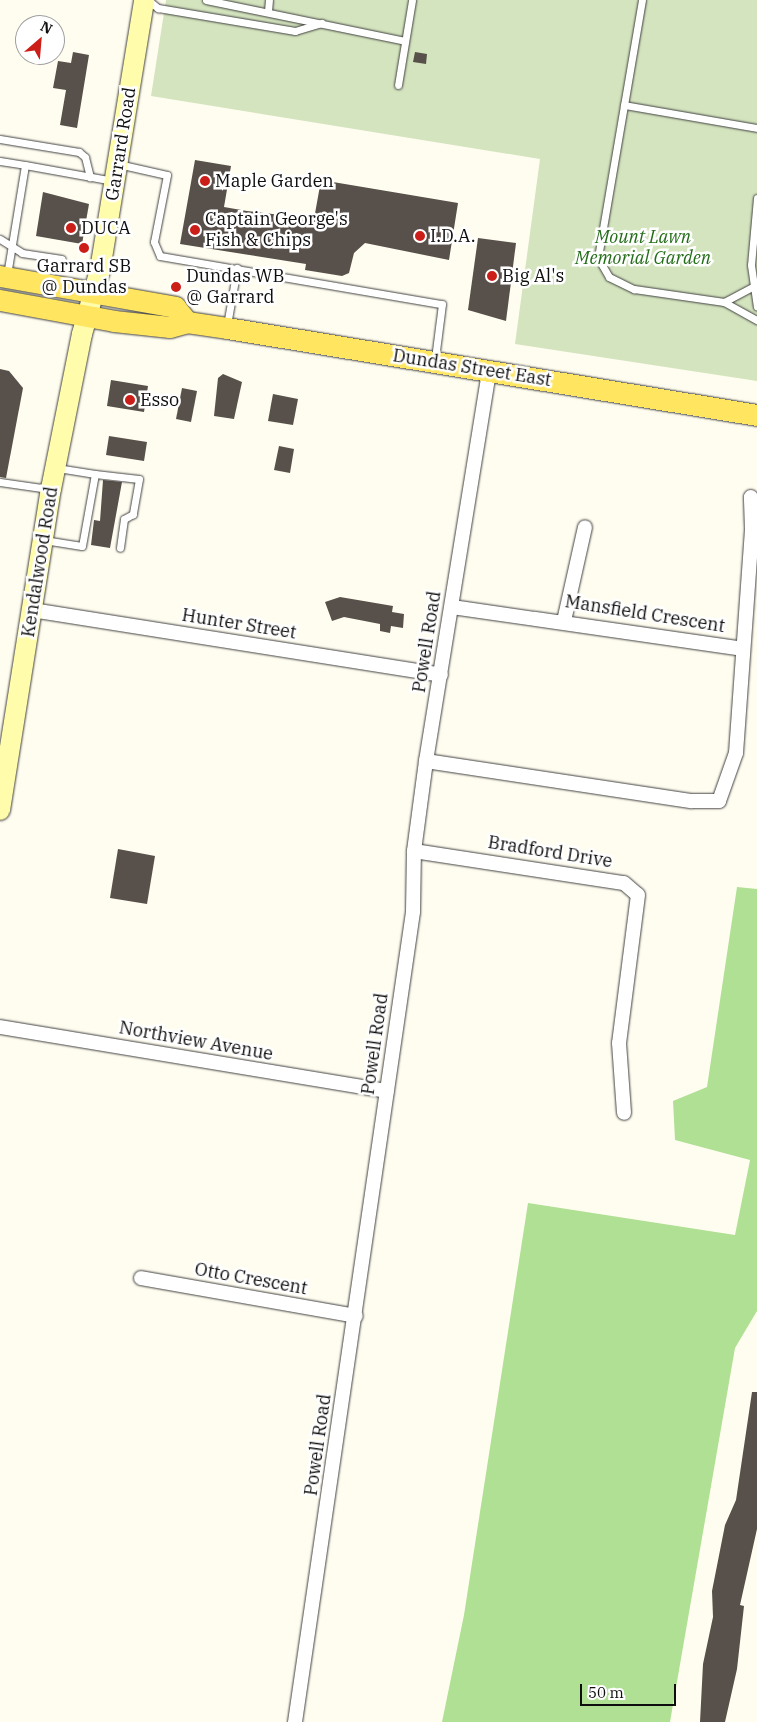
<!DOCTYPE html>
<style>
body{margin:0}
#map{position:relative;width:757px;height:1722px;overflow:hidden;background:#fffdf0;font-family:"IBM Plex Serif",serif}
div>[style]{position:absolute}
.forest>*{inset:0;background:#afe093}
.cemetery>*{inset:0;background:#d4e4be}
.building>*{inset:0;background:#58504a}
.roads{filter:drop-shadow(0 0 1px #414141) drop-shadow(0 0 1px #414141)}
.lane>*{height:7px;margin:-3.5px;padding:0 3.5px;transform-origin:3.5px;border-radius:3.5px;background:#fff}
.street>*{height:14px;margin:-7px;padding:0 7px;transform-origin:7px;border-radius:7px;background:#fff}
.secondary>*{height:20px;margin:-10px;padding:0 10px;transform-origin:10px;border-radius:10px;background:#fffcab}
.primary>*{height:21px;margin:-10.5px;padding:0 10.5px;transform-origin:10.5px;border-radius:10.5px;background:#ffe560}
.dots>*{width:14px;height:14px;translate:-50% -50%;box-sizing:border-box;border:2px solid #fff;border-radius:50%}
span{translate:-50% -50%;white-space:nowrap;text-align:center;line-height:1.15;-webkit-text-stroke:5px #fff;paint-order:stroke}
.street-label{font-size:18px;color:#0e0e0e}
.poi-label{font-size:18px;color:#0e0e0e}
.left{translate:0 -50%;text-align:left}
.park-label{font-size:18px;color:#236d18;font-style:italic}
.north{position:absolute;left:15px;top:15px;width:50px;height:50px;box-sizing:border-box;background:#fff;border:1px solid #9f9f9f;border-radius:50%;rotate:27deg;font-size:14px;font-weight:700;line-height:20px;text-align:center;color:#0e0e0e}
.north::after{content:'';display:block;margin:auto;width:18px;height:22px;background:#cc1e18;clip-path:polygon(50% 0,100% 100%,50% 72%,0 100%)}
.scale{position:absolute;left:580px;top:1684px;width:96px;height:22px;box-sizing:border-box;border:2px solid #0e0e0e;border-top:0;padding-left:6px;font-size:15px;line-height:18px;white-space:nowrap;color:#0e0e0e;-webkit-text-stroke:4px #fff;paint-order:stroke}
</style>
<div id="map">
<div class="forest">
<div style="clip-path:polygon(737px 887px,757px 889px,757px 1311px,735px 1348px,670px 1722px,442px 1722px,464px 1615px,528px 1203px,735px 1235px,750px 1160px,675px 1140px,673px 1101px,707px 1087px)"></div>
</div>
<div class="cemetery">
<div style="clip-path:polygon(166px 0,757px 0,757px 381px,515px 344px,540px 159px,151px 96px)"></div>
</div>
<div class="building">
<div style="clip-path:polygon(73px 52px,89px 55px,77px 128px,60px 125px,66px 90px,53px 88px,58px 61px,71px 63px)"></div>
<div style="clip-path:polygon(415px 52px,427px 54px,426px 64px,413px 62px)"></div>
<div style="clip-path:polygon(195px 160px,231px 166px,224px 207px,247px 211px,314px 219px,321px 180px,458px 203px,449px 260px,365px 243px,354px 253px,349px 273px,342px 276px,305px 270px,306px 264px,180px 244px)"></div>
<div style="clip-path:polygon(43px 192px,89px 204px,82px 244px,36px 236px)"></div>
<div style="clip-path:polygon(478px 238px,516px 243px,506px 321px,468px 310px)"></div>
<div style="clip-path:polygon(0 369px,9px 371px,23px 388px,6px 478px,0 477px)"></div>
<div style="clip-path:polygon(223px 374px,242px 382px,234px 419px,214px 416px,218px 378px)"></div>
<div style="clip-path:polygon(111px 380px,148px 386px,144px 412px,107px 406px)"></div>
<div style="clip-path:polygon(182px 388px,197px 391px,191px 422px,176px 419px)"></div>
<div style="clip-path:polygon(273px 394px,298px 399px,293px 425px,268px 421px)"></div>
<div style="clip-path:polygon(109px 436px,147px 442px,144px 461px,106px 455px)"></div>
<div style="clip-path:polygon(279px 446px,294px 449px,290px 473px,274px 470px)"></div>
<div style="clip-path:polygon(103px 480px,122px 482px,110px 548px,91px 545px,94px 520px,100px 521px)"></div>
<div style="clip-path:polygon(340px 597px,393px 606px,392px 612px,404px 614px,403px 628px,391px 626px,390px 633px,380px 631px,380px 624px,344px 617px,332px 621px,325px 602px)"></div>
<div style="clip-path:polygon(118px 849px,155px 856px,147px 904px,110px 898px)"></div>
<div style="clip-path:polygon(752px 1392px,757px 1392px,757px 1529px,740px 1605px,744px 1606px,737px 1669px,725px 1722px,700px 1722px,703px 1664px,713px 1617px,712px 1591px,725px 1525px,736px 1500px)"></div>
</div>
<div class="roads">
<div class="lane">
<div style="left:148px;top:0;width:13px;rotate:39deg"></div>
<div style="left:158px;top:8px;width:139px;rotate:9.5deg"></div>
<div style="left:295px;top:31px;width:28px;rotate:-17deg"></div>
<div style="left:206px;top:0;width:203px;rotate:11.6deg"></div>
<div style="left:642px;top:0;width:262px;rotate:99.7deg"></div>
<div style="left:598px;top:258px;width:22px;rotate:60deg"></div>
<div style="left:609px;top:277px;width:28px;rotate:26deg"></div>
<div style="left:634px;top:289px;width:91px;rotate:8.2deg"></div>
<div style="left:724px;top:302px;width:32px;rotate:-28deg"></div>
<div style="left:268px;top:11px;width:11px;rotate:-85deg"></div>
<div style="left:398px;top:85px;width:86px;rotate:-80.6deg"></div>
<div style="left:624px;top:105px;width:135px;rotate:9.8deg"></div>
<div style="left:0;top:139px;width:80px;rotate:9.3deg"></div>
<div style="left:79px;top:152px;width:8px;rotate:40deg"></div>
<div style="left:85px;top:157px;width:21px;rotate:76deg"></div>
<div style="left:0;top:161px;width:25px;rotate:9deg"></div>
<div style="left:118px;top:164px;width:50px;rotate:12.7deg"></div>
<div style="left:167px;top:175px;width:68px;rotate:101deg"></div>
<div style="left:154px;top:242px;width:15px;rotate:67deg"></div>
<div style="left:160px;top:256px;width:286px;rotate:9.7deg"></div>
<div style="left:442px;top:304px;width:55px;rotate:97.3deg"></div>
<div style="left:757px;top:198px;width:67px;rotate:95.1deg"></div>
<div style="left:751px;top:265px;width:42px;rotate:81.9deg"></div>
<div style="left:0;top:239px;width:26px;rotate:32deg"></div>
<div style="left:22px;top:253px;width:40px;rotate:8.5deg"></div>
<div style="left:7px;top:275px;width:111px;rotate:-80.7deg"></div>
<div style="left:25px;top:165px;width:90px;rotate:10.2deg"></div>
<div style="left:724px;top:302px;width:38px;rotate:29deg"></div>
<div style="left:227px;top:325px;width:58px;rotate:-80deg"></div>
<div style="left:95px;top:474px;width:44px;rotate:6.5deg"></div>
<div style="left:139px;top:479px;width:36px;rotate:100deg"></div>
<div style="left:133px;top:514px;width:10px;rotate:151deg"></div>
<div style="left:124px;top:519px;width:29px;rotate:98deg"></div>
<div style="left:0;top:482px;width:49px;rotate:8.3deg"></div>
<div style="left:44px;top:540px;width:38px;rotate:9deg"></div>
<div style="left:82px;top:546px;width:73px;rotate:-79.8deg"></div>
<div style="left:95px;top:474px;width:39px;rotate:-171deg"></div>
</div>
<div class="street">
<div style="left:452px;top:607px;width:293px;rotate:8.2deg"></div>
<div style="left:32px;top:610px;width:414px;rotate:9deg"></div>
<div style="left:564px;top:621px;width:96px;rotate:-77.4deg"></div>
<div style="left:426px;top:761px;width:269px;rotate:8.6deg"></div>
<div style="left:692px;top:801px;width:27px"></div>
<div style="left:719px;top:801px;width:51px;rotate:-70.5deg"></div>
<div style="left:736px;top:753px;width:225px;rotate:-85.9deg"></div>
<div style="left:752px;top:529px;width:32px;rotate:-92deg"></div>
<div style="left:414px;top:851px;width:212px;rotate:8.7deg"></div>
<div style="left:624px;top:883px;width:18px;rotate:41deg"></div>
<div style="left:638px;top:895px;width:149px;rotate:97.3deg"></div>
<div style="left:619px;top:1043px;width:70px;rotate:85.9deg"></div>
<div style="left:0;top:1027px;width:392px;rotate:9.4deg"></div>
<div style="left:141px;top:1278px;width:218px;rotate:10deg"></div>
<div style="left:295px;top:1722px;width:819px;rotate:-81.71deg"></div>
<div style="left:413px;top:912px;width:61px;rotate:-89.1deg"></div>
<div style="left:414px;top:851px;width:91px;rotate:-82.4deg"></div>
<div style="left:426px;top:761px;width:395px;rotate:-80.8deg"></div>
</div>
<div class="secondary">
<div style="left:0;top:810px;width:325px;rotate:-81deg"></div>
<div style="left:51px;top:489px;width:158px;rotate:-78.7deg"></div>
<div style="left:82px;top:334px;width:66px;rotate:-74.3deg"></div>
<div style="left:100px;top:270px;width:274px;rotate:-80.7deg"></div>
</div>
<div class="primary">
<div style="left:0;top:276px;width:178px;rotate:10deg"></div>
<div style="left:175px;top:307px;width:19px;rotate:51deg"></div>
<div style="left:0;top:300px;width:116px;rotate:10.4deg"></div>
<div style="left:114px;top:321px;width:56px;rotate:6.1deg"></div>
<div style="left:170px;top:327px;width:18px;rotate:-16deg"></div>
<div style="left:187px;top:322px;width:40px;rotate:8.5deg"></div>
<div style="left:227px;top:328px;width:537px;rotate:9.32deg"></div>
</div>
</div>
<div class="dots">
<div style="left:205px;top:181px;background:#cc1e18"></div>
<div style="left:71px;top:228px;background:#cc1e18"></div>
<div style="left:195px;top:230px;background:#cc1e18"></div>
<div style="left:420px;top:236px;background:#cc1e18"></div>
<div style="left:84px;top:248px;background:#cc1e18"></div>
<div style="left:492px;top:276px;background:#cc1e18"></div>
<div style="left:176px;top:287px;background:#cc1e18"></div>
<div style="left:130px;top:400px;background:#cc1e18"></div>
</div>
<div class="street-label">
<span style="left:121px;top:144px;rotate:-81deg">Garrard Road</span>
<span style="left:472px;top:368px;rotate:9deg">Dundas Street East</span>
<span style="left:40px;top:562px;rotate:-81deg">Kendalwood Road</span>
<span style="left:645px;top:614px;rotate:9deg">Mansfield Crescent</span>
<span style="left:239px;top:624px;rotate:9deg">Hunter Street</span>
<span style="left:427px;top:642px;rotate:-81deg">Powell Road</span>
<span style="left:550px;top:852px;rotate:9deg">Bradford Drive</span>
<span style="left:196px;top:1041px;rotate:10deg">Northview Avenue</span>
<span style="left:375px;top:1044px;rotate:-82deg">Powell Road</span>
<span style="left:251px;top:1279px;rotate:10deg">Otto Crescent</span>
<span style="left:318px;top:1445px;rotate:-82deg">Powell Road</span>
</div>
<div class="poi-label">
<span class="left" style="left:215px;top:181px">Maple Garden</span>
<span class="left" style="left:205px;top:230px">Captain George's<br>Fish &amp; Chips</span>
<span class="left" style="left:81px;top:228px">DUCA</span>
<span class="left" style="left:430px;top:236px">I.D.A.</span>
<span style="left:84px;top:277px">Garrard SB<br>@ Dundas</span>
<span class="left" style="left:502px;top:276px">Big Al's</span>
<span class="left" style="left:186px;top:287px">Dundas WB<br>@ Garrard</span>
<span class="left" style="left:140px;top:400px">Esso</span>
</div>
<div class="park-label">
<span style="left:643px;top:248px">Mount Lawn<br>Memorial Garden</span>
</div>
<div class="north">N</div>
<div class="scale">50 m</div>
</div>
